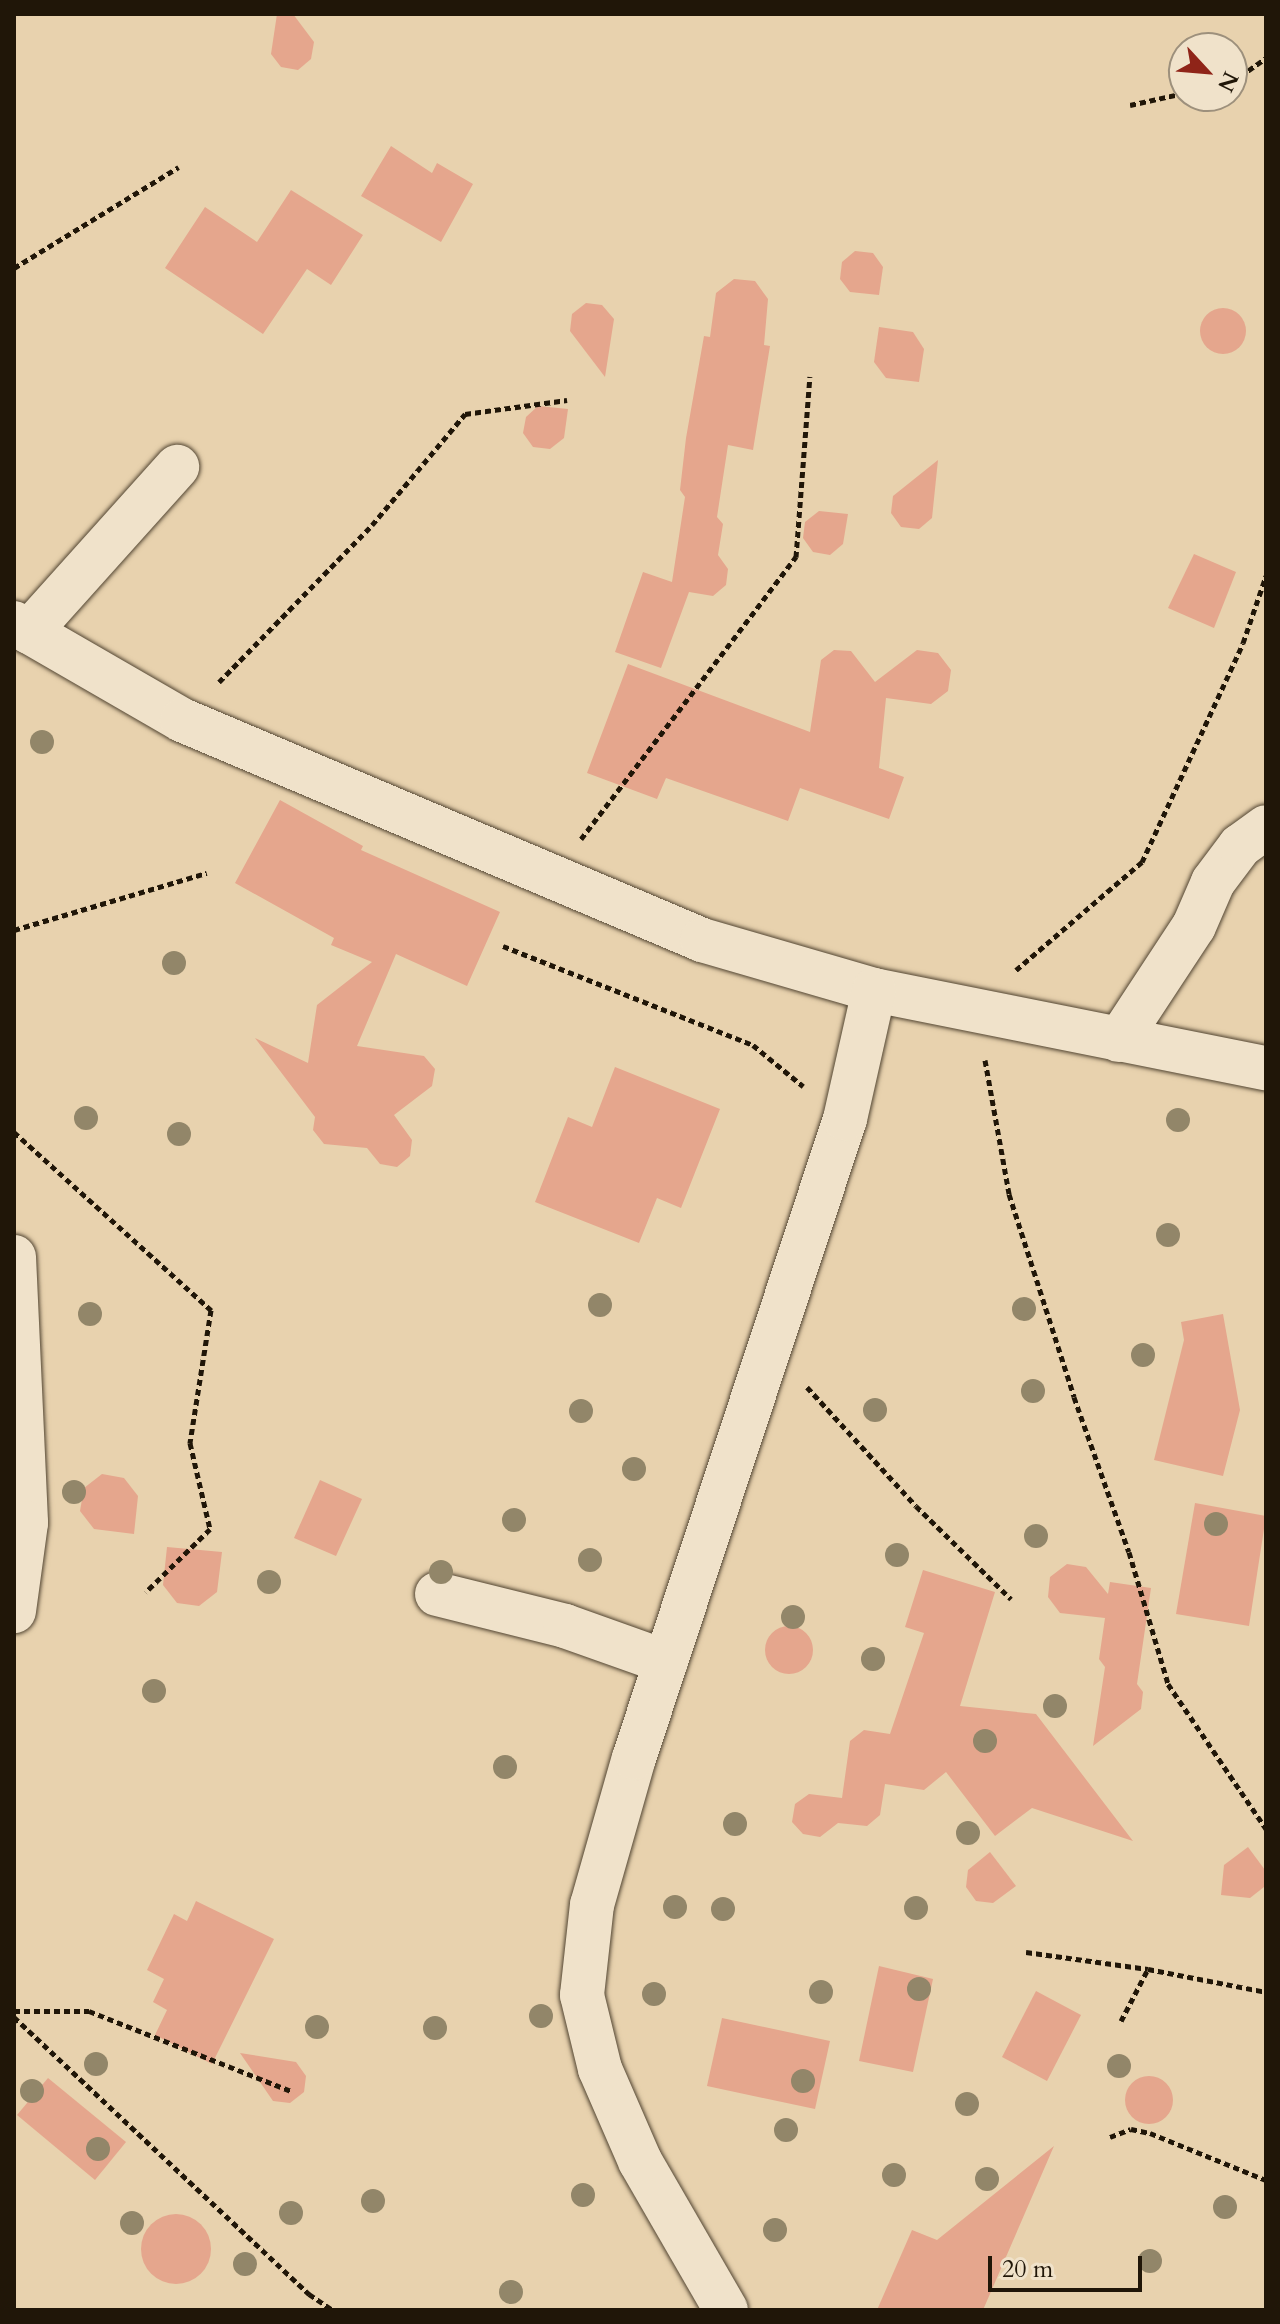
<!DOCTYPE html>
<style>
body{margin:0}
#map{position:relative;width:1280px;height:2324px;overflow:hidden;background:#e8d2ae;font-family:Cardo,serif}
div>[style]{position:absolute}
.building>*{inset:0;background:#e5a68d}
.round{border-radius:50%}
.path>*{height:5px;margin-top:-2.5px;transform-origin:0;background:repeating-linear-gradient(90deg,#201608 0 6px,transparent 0 10px)}
.roads{filter:drop-shadow(0 0 2px #524532) drop-shadow(0 0 2px #524532)}
.minor>*{height:44px;margin:-22px;padding:0 22px;transform-origin:22px;border-radius:22px;background:#f0e2ca}
.trees>*{width:24px;height:24px;margin:-12px;border-radius:50%;background:#928669}
span{translate:-50% -50%;white-space:nowrap;text-align:center;line-height:1.15;-webkit-text-stroke:7px #f0e2ca;paint-order:stroke}
.frame{position:absolute;inset:0;border:16px solid #201608;pointer-events:none}
.north{position:absolute;left:1168px;top:32px;width:80px;height:80px;box-sizing:border-box;background:#f0e2ca;border:2px solid #9d907c;border-radius:50%;rotate:116deg;font-size:22px;font-weight:700;line-height:32px;text-align:center;color:#201608}
.north::after{content:'';display:block;margin:auto;width:28px;height:36px;background:#8f2418;clip-path:polygon(50% 0,100% 100%,50% 72%,0 100%)}
.scale{position:absolute;left:988px;top:2256px;width:154px;height:36px;box-sizing:border-box;border:4px solid #201608;border-top:0;padding-left:10px;font-size:24px;line-height:28px;white-space:nowrap;color:#201608;-webkit-text-stroke:6px #f0e2ca;paint-order:stroke}
</style>
<div id="map">
<div class="building">
<div style="clip-path:polygon(277px 14px,293px 14px,314px 42px,311px 59px,298px 70px,281px 67px,271px 54px)"></div>
<div style="clip-path:polygon(391px 146px,432px 173px,437px 163px,473px 184px,441px 242px,361px 196px)"></div>
<div style="clip-path:polygon(291px 190px,363px 235px,331px 285px,307px 269px,263px 334px,165px 268px,205px 207px,257px 242px)"></div>
<div style="clip-path:polygon(855px 251px,873px 253px,883px 267px,879px 295px,850px 292px,840px 279px,842px 262px)"></div>
<div style="clip-path:polygon(734px 279px,755px 281px,768px 299px,764px 345px,770px 346px,753px 450px,728px 445px,717px 517px,723px 524px,718px 555px,728px 569px,726px 585px,713px 596px,689px 592px,661px 668px,615px 652px,643px 572px,672px 582px,685px 497px,680px 490px,686px 438px,704px 336px,710px 337px,716px 293px)"></div>
<div style="clip-path:polygon(586px 303px,602px 305px,614px 319px,605px 377px,570px 331px,572px 314px)"></div>
<div class="round" style="left:1200px;top:308px;width:46px;height:46px"></div>
<div style="clip-path:polygon(879px 327px,913px 332px,924px 349px,919px 382px,886px 378px,874px 362px)"></div>
<div style="clip-path:polygon(538px 406px,568px 409px,564px 438px,550px 449px,533px 447px,523px 433px,526px 417px)"></div>
<div style="clip-path:polygon(938px 460px,932px 518px,919px 529px,901px 527px,891px 513px,893px 496px)"></div>
<div style="clip-path:polygon(819px 511px,848px 514px,843px 544px,830px 555px,813px 552px,803px 538px,805px 522px)"></div>
<div style="clip-path:polygon(1194px 554px,1236px 572px,1214px 628px,1168px 608px)"></div>
<div style="clip-path:polygon(834px 650px,851px 651px,875px 682px,917px 650px,938px 653px,951px 670px,948px 691px,931px 704px,886px 698px,879px 768px,904px 777px,889px 819px,800px 788px,788px 821px,666px 778px,657px 799px,587px 773px,628px 664px,810px 732px,821px 660px)"></div>
<div style="clip-path:polygon(280px 800px,363px 846px,361px 850px,500px 912px,467px 986px,396px 954px,357px 1046px,424px 1056px,435px 1069px,432px 1086px,394px 1115px,412px 1140px,410px 1156px,397px 1167px,380px 1164px,367px 1148px,324px 1144px,313px 1130px,315px 1117px,255px 1038px,308px 1063px,317px 1005px,372px 962px,331px 945px,334px 938px,235px 883px)"></div>
<div style="clip-path:polygon(615px 1067px,720px 1109px,681px 1208px,657px 1198px,639px 1243px,535px 1202px,568px 1117px,592px 1127px)"></div>
<div style="clip-path:polygon(1223px 1314px,1240px 1410px,1223px 1476px,1154px 1460px,1184px 1340px,1181px 1322px)"></div>
<div style="clip-path:polygon(102px 1474px,124px 1478px,138px 1496px,134px 1534px,94px 1529px,80px 1511px,84px 1488px)"></div>
<div style="clip-path:polygon(320px 1480px,362px 1499px,336px 1556px,294px 1538px)"></div>
<div style="clip-path:polygon(1195px 1503px,1266px 1516px,1249px 1626px,1176px 1614px)"></div>
<div style="clip-path:polygon(167px 1547px,222px 1552px,217px 1592px,199px 1606px,177px 1603px,163px 1585px)"></div>
<div style="clip-path:polygon(1067px 1564px,1086px 1567px,1108px 1594px,1110px 1582px,1151px 1588px,1137px 1684px,1143px 1692px,1141px 1709px,1093px 1746px,1105px 1667px,1099px 1659px,1105px 1618px,1060px 1613px,1048px 1597px,1050px 1577px)"></div>
<div style="clip-path:polygon(923px 1570px,995px 1592px,960px 1706px,1036px 1714px,1133px 1841px,1032px 1808px,995px 1836px,946px 1772px,924px 1790px,885px 1784px,880px 1815px,867px 1826px,838px 1823px,820px 1837px,803px 1834px,792px 1822px,795px 1804px,809px 1794px,842px 1798px,850px 1741px,864px 1730px,890px 1734px,924px 1633px,905px 1627px)"></div>
<div class="round" style="left:765px;top:1626px;width:48px;height:48px"></div>
<div style="clip-path:polygon(1248px 1847px,1265px 1870px,1264px 1887px,1250px 1898px,1221px 1895px,1224px 1865px)"></div>
<div style="clip-path:polygon(990px 1852px,1016px 1886px,993px 1903px,976px 1901px,966px 1887px,968px 1870px)"></div>
<div style="clip-path:polygon(196px 1901px,274px 1939px,212px 2064px,155px 2035px,167px 2010px,153px 2002px,164px 1979px,147px 1970px,174px 1914px,187px 1921px)"></div>
<div style="clip-path:polygon(879px 1966px,933px 1979px,913px 2072px,859px 2061px)"></div>
<div style="clip-path:polygon(1036px 1991px,1081px 2015px,1047px 2081px,1002px 2057px)"></div>
<div style="clip-path:polygon(722px 2018px,830px 2041px,815px 2109px,707px 2086px)"></div>
<div style="clip-path:polygon(240px 2053px,296px 2062px,306px 2076px,304px 2092px,290px 2103px,273px 2101px)"></div>
<div class="round" style="left:1125px;top:2076px;width:48px;height:48px"></div>
<div style="clip-path:polygon(48px 2078px,126px 2142px,95px 2180px,17px 2115px)"></div>
<div style="clip-path:polygon(1054px 2146px,983px 2310px,877px 2310px,912px 2230px,937px 2240px)"></div>
<div class="round" style="left:141px;top:2214px;width:70px;height:70px"></div>
</div>
<div class="path">
<div style="left:1232px;top:82px;width:42px;rotate:-35.2deg"></div>
<div style="left:1130px;top:105px;width:55px;rotate:-12.5deg"></div>
<div style="left:14px;top:268px;width:193px;rotate:-31.5deg"></div>
<div style="left:219px;top:682px;width:219px;rotate:-45.7deg"></div>
<div style="left:372px;top:525px;width:145px;rotate:-50deg"></div>
<div style="left:465px;top:414px;width:103px;rotate:-7.8deg"></div>
<div style="left:581px;top:839px;width:355px;rotate:-52.7deg"></div>
<div style="left:796px;top:557px;width:181px;rotate:-85.6deg"></div>
<div style="left:14px;top:930px;width:201px;rotate:-16.5deg"></div>
<div style="left:503px;top:946px;width:269px;rotate:21.6deg"></div>
<div style="left:753px;top:1045px;width:65px;rotate:39.4deg"></div>
<div style="left:1016px;top:970px;width:166px;rotate:-40.6deg"></div>
<div style="left:1142px;top:862px;width:241px;rotate:-65.2deg"></div>
<div style="left:1243px;top:643px;width:71px;rotate:-71.1deg"></div>
<div style="left:985px;top:1060px;width:136px;rotate:79.8deg"></div>
<div style="left:1009px;top:1194px;width:213px;rotate:72.2deg"></div>
<div style="left:1074px;top:1397px;width:164px;rotate:70.5deg"></div>
<div style="left:1129px;top:1552px;width:138px;rotate:73.5deg"></div>
<div style="left:1168px;top:1684px;width:175px;rotate:55.9deg"></div>
<div style="left:14px;top:1132px;width:266px;rotate:42.1deg"></div>
<div style="left:211px;top:1310px;width:135px;rotate:99deg"></div>
<div style="left:190px;top:1443px;width:88px;rotate:76.9deg"></div>
<div style="left:210px;top:1529px;width:90px;rotate:135.5deg"></div>
<div style="left:807px;top:1387px;width:161px;rotate:47.5deg"></div>
<div style="left:916px;top:1506px;width:133px;rotate:44.4deg"></div>
<div style="left:1026px;top:1952px;width:123px;rotate:7.9deg"></div>
<div style="left:14px;top:2011px;width:75px"></div>
<div style="left:89px;top:2011px;width:217px;rotate:21.6deg"></div>
<div style="left:14px;top:2017px;width:405px;rotate:43.2deg"></div>
<div style="left:309px;top:2294px;width:29px;rotate:34deg"></div>
<div style="left:1121px;top:2021px;width:59px;rotate:-62.6deg"></div>
<div style="left:1148px;top:1969px;width:120px;rotate:11deg"></div>
<div style="left:1110px;top:2137px;width:22px;rotate:-21deg"></div>
<div style="left:1131px;top:2129px;width:19px;rotate:12deg"></div>
<div style="left:1150px;top:2133px;width:125px;rotate:22.1deg"></div>
</div>
<div class="roads">
<div class="minor">
<div style="left:14px;top:623px;width:194px;rotate:30deg"></div>
<div style="left:182px;top:720px;width:565px;rotate:22.93deg"></div>
<div style="left:702px;top:940px;width:179px;rotate:16.2deg"></div>
<div style="left:874px;top:990px;width:400px;rotate:11.3deg"></div>
<div style="left:29px;top:632px;width:222px;rotate:-48.1deg"></div>
<div style="left:1119px;top:1040px;width:136px;rotate:-56.7deg"></div>
<div style="left:1194px;top:926px;width:48px;rotate:-66.6deg"></div>
<div style="left:1213px;top:882px;width:45px;rotate:-53.1deg"></div>
<div style="left:1240px;top:846px;width:32px;rotate:-36deg"></div>
<div style="left:14px;top:1257px;width:266px;rotate:87.4deg"></div>
<div style="left:26px;top:1523px;width:89px;rotate:97.8deg"></div>
<div style="left:437px;top:1594px;width:132px;rotate:14deg"></div>
<div style="left:565px;top:1626px;width:107px;rotate:19.6deg"></div>
<div style="left:726px;top:2310px;width:172px;rotate:-120deg"></div>
<div style="left:640px;top:2161px;width:100px;rotate:-113.5deg"></div>
<div style="left:600px;top:2069px;width:76px;rotate:-103.7deg"></div>
<div style="left:582px;top:1995px;width:91px;rotate:-83.7deg"></div>
<div style="left:592px;top:1905px;width:153px;rotate:-74.1deg"></div>
<div style="left:634px;top:1758px;width:673px;rotate:-71.73deg"></div>
<div style="left:845px;top:1119px;width:132px;rotate:-77.3deg"></div>
</div>
</div>
<div class="trees">
<div style="left:42px;top:742px"></div>
<div style="left:174px;top:963px"></div>
<div style="left:86px;top:1118px"></div>
<div style="left:1178px;top:1120px"></div>
<div style="left:179px;top:1134px"></div>
<div style="left:1168px;top:1235px"></div>
<div style="left:600px;top:1305px"></div>
<div style="left:1024px;top:1309px"></div>
<div style="left:90px;top:1314px"></div>
<div style="left:1143px;top:1355px"></div>
<div style="left:1033px;top:1391px"></div>
<div style="left:875px;top:1410px"></div>
<div style="left:581px;top:1411px"></div>
<div style="left:634px;top:1469px"></div>
<div style="left:74px;top:1492px"></div>
<div style="left:514px;top:1520px"></div>
<div style="left:1216px;top:1524px"></div>
<div style="left:1036px;top:1536px"></div>
<div style="left:897px;top:1555px"></div>
<div style="left:590px;top:1560px"></div>
<div style="left:441px;top:1572px"></div>
<div style="left:269px;top:1582px"></div>
<div style="left:793px;top:1617px"></div>
<div style="left:873px;top:1659px"></div>
<div style="left:154px;top:1691px"></div>
<div style="left:1055px;top:1706px"></div>
<div style="left:985px;top:1741px"></div>
<div style="left:505px;top:1767px"></div>
<div style="left:735px;top:1824px"></div>
<div style="left:968px;top:1833px"></div>
<div style="left:675px;top:1907px"></div>
<div style="left:916px;top:1908px"></div>
<div style="left:723px;top:1909px"></div>
<div style="left:919px;top:1989px"></div>
<div style="left:821px;top:1992px"></div>
<div style="left:654px;top:1994px"></div>
<div style="left:541px;top:2016px"></div>
<div style="left:317px;top:2027px"></div>
<div style="left:435px;top:2028px"></div>
<div style="left:96px;top:2064px"></div>
<div style="left:1119px;top:2066px"></div>
<div style="left:803px;top:2081px"></div>
<div style="left:32px;top:2091px"></div>
<div style="left:967px;top:2104px"></div>
<div style="left:786px;top:2130px"></div>
<div style="left:98px;top:2149px"></div>
<div style="left:894px;top:2175px"></div>
<div style="left:987px;top:2179px"></div>
<div style="left:583px;top:2195px"></div>
<div style="left:373px;top:2201px"></div>
<div style="left:1225px;top:2207px"></div>
<div style="left:291px;top:2213px"></div>
<div style="left:132px;top:2223px"></div>
<div style="left:775px;top:2230px"></div>
<div style="left:1150px;top:2261px"></div>
<div style="left:245px;top:2264px"></div>
<div style="left:511px;top:2292px"></div>
</div>
<div class="frame"></div>
<div class="north">N</div>
<div class="scale">20 m</div>
</div>
